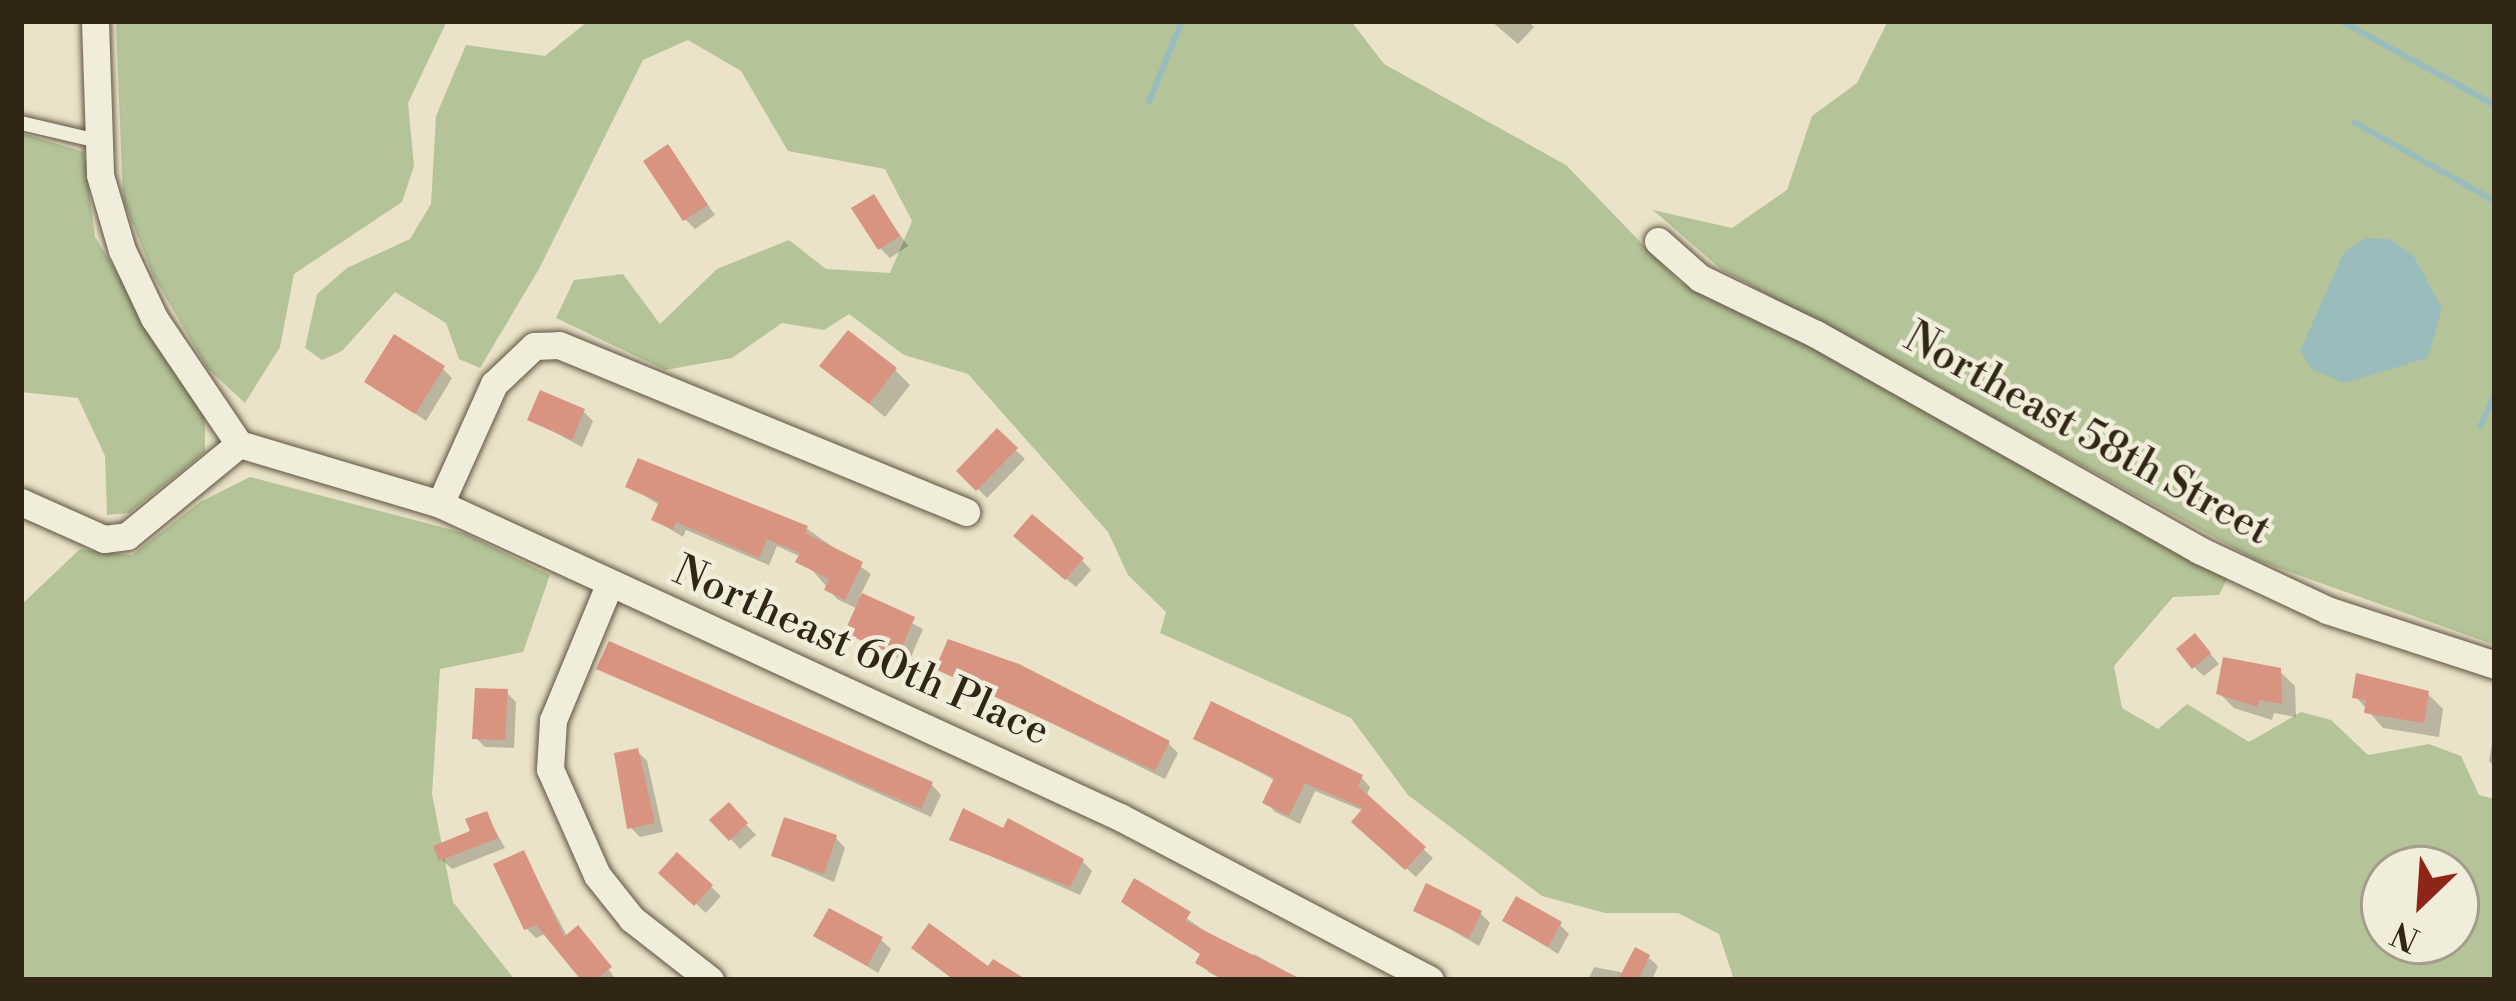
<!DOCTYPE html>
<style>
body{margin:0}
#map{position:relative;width:2516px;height:1001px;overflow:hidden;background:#eae3c8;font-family:"Libre Bodoni",serif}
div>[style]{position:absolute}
.green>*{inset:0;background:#b5c498}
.water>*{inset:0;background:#99bdbc}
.shadow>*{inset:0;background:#0003}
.stream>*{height:6px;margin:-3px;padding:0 3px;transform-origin:3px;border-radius:3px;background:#99bdbc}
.building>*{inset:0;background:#d89381}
.roads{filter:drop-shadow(0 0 3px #5f5442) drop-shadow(0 0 3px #5f5442)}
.lane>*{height:14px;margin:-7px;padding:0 7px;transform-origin:7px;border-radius:7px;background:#f1eddb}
.street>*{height:27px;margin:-13.5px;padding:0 13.5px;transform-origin:13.5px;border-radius:13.5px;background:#f1eddb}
span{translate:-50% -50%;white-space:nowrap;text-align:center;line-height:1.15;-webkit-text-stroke:9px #f1eddb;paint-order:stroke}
.street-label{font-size:42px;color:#312516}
.frame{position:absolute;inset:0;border:24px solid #312516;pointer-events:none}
.north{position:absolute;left:2360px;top:845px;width:120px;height:120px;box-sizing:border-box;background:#f1eddb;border:3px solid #a49d8c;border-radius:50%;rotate:205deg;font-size:33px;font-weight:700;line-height:48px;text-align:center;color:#312516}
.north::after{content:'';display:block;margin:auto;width:42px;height:54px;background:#8f2418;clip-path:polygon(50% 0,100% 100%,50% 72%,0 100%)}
</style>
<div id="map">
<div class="green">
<div style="clip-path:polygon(116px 21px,447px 21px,408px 103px,414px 166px,402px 202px,294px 274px,280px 347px,245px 403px,207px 368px,154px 277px,123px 200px)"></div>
<div style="clip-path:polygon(evenodd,588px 21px,1351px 21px,1384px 64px,1566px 165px,1679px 282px,1760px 316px,2228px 577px,2219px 595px,2173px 597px,2114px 666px,2122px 708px,2158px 729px,2187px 704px,2249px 742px,2301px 712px,2331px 720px,2368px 755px,2429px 744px,2461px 756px,2479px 795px,2495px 799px,2495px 980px,1734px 980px,1719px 934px,1678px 913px,1605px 913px,1542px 896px,1408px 795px,1351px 718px,1160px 633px,1166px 612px,1128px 575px,1108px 532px,968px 374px,904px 355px,849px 314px,824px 330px,782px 323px,732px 358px,665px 370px,556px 318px,574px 280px,623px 274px,660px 324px,717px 269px,789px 240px,826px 269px,890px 273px,912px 221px,885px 169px,788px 151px,741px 71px,688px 40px,643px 60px,539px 269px,480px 368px,459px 359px,446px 323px,395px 292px,342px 351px,322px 360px,305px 348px,317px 294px,347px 268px,410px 239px,431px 204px,436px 116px,466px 45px,545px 56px,588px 21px,2384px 869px,2456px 869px,2456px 941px,2384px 941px,2384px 869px)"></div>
<div style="clip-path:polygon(1888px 21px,2495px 21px,2495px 645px,2256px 560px,1722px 270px,1653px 210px,1732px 228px,1787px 190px,1812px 116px,1857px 83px)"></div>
<div style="clip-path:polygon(21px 133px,84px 152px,95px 237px,205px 415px,205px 452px,129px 513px,107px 515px,105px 456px,78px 398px,21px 392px)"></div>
<div style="clip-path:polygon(250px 477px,464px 533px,550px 575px,523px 652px,440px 669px,432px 794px,453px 902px,515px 980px,21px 980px,21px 605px,80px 549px,132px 555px,200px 502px)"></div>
</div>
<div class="water">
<div style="clip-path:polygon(2366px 238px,2389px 239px,2413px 255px,2442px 308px,2428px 358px,2344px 383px,2311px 369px,2300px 351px,2344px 252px)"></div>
</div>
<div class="shadow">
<div style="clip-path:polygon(1491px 21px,1528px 21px,1534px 27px,1518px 44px)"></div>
<div style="clip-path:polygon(668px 148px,715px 215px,695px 229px,685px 219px)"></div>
<div style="clip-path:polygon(873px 197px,908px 246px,890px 258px,880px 248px)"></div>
<div style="clip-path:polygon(823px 366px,895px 370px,910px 385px,885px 417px)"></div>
<div style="clip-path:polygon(443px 369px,452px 378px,426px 421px,368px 381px)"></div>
<div style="clip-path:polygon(583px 411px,593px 421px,582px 447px,530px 419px)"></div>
<div style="clip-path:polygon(997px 432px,1025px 459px,987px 498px,960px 471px)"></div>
<div style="clip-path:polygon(629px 486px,806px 528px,871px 574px,860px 596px,923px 629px,908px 664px,848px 632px,858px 609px,837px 599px,801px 557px,777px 546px,769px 565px,686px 530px,683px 537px,654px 519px,661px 506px)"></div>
<div style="clip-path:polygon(1027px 546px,1082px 560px,1091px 570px,1076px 587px)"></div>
<div style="clip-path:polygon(2204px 646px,2219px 664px,2204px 676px,2194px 667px)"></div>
<div style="clip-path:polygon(939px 668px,1168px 743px,1178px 753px,1165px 779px)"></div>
<div style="clip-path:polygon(600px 669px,932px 785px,941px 795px,931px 817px)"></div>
<div style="clip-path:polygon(2279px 671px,2295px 686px,2296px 717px,2274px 713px,2272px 720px,2234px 708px,2219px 693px)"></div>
<div style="clip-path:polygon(506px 692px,516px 702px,514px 748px,485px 747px,475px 737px)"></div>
<div style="clip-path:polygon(2428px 694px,2443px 709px,2439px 737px,2383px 728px,2356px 697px)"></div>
<div style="clip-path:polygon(1196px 738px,1361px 777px,1370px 787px,1366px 798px,1433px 858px,1416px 877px,1364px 831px,1364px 811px,1315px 791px,1300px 824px,1275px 812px,1266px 802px,1276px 781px)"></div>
<div style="clip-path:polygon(2493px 738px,2495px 739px,2495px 767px,2489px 761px)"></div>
<div style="clip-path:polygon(637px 751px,647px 761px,663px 832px,640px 837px,630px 827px)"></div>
<div style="clip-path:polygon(729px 806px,756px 835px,740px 849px,713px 820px)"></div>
<div style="clip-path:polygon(486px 814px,505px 848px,452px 869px,442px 860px)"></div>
<div style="clip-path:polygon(836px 838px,845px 848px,834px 882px,774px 856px)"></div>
<div style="clip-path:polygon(952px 839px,1082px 861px,1092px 871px,1080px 895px)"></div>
<div style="clip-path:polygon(523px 853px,568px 938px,588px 939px,616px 980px,585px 980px,547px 933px,536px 938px,526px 928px)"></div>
<div style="clip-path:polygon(678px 856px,721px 896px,706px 913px,662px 873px)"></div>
<div style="clip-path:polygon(1135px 882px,1249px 962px,1254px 954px,1301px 980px,1224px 980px,1208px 972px,1203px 956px,1125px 902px)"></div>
<div style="clip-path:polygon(1417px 910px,1481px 914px,1490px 923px,1479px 946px)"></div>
<div style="clip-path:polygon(1506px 921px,1560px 925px,1569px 934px,1558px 954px)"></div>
<div style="clip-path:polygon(817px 936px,881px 940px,891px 949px,878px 973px)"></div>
<div style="clip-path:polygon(1649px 958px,1658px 966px,1652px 980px,1588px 980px,1594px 967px,1625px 973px)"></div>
</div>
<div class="stream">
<div style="left:2341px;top:21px;width:175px;rotate:28.6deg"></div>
<div style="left:1149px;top:102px;width:87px;rotate:-67.8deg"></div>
<div style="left:2354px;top:122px;width:162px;rotate:29.3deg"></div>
<div style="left:2480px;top:427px;width:36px;rotate:-66deg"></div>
</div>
<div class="building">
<div style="clip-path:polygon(668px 144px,708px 205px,683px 221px,643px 161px)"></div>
<div style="clip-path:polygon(874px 194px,900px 236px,878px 250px,851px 208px)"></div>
<div style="clip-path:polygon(848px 330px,897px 368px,869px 404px,819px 366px)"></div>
<div style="clip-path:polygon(394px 334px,445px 366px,415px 414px,364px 382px)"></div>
<div style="clip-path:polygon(540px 390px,585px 409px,572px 440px,527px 420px)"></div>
<div style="clip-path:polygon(997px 428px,1018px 448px,976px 491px,956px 471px)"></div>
<div style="clip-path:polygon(638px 458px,808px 526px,805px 533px,863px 562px,845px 600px,824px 590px,829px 579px,795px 562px,800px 553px,767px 539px,759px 558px,676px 522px,673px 530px,651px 520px,659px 502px,625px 487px)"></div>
<div style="clip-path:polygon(1032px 514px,1084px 558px,1065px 580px,1013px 536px)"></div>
<div style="clip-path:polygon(862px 593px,915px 617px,898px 656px,844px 633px)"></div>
<div style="clip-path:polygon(2195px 633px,2211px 653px,2192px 669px,2176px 649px)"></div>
<div style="clip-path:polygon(948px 639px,1019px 664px,1170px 741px,1155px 771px,935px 669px)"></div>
<div style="clip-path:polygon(609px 641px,933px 782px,921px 809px,596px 669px)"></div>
<div style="clip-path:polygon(2223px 657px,2281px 668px,2282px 704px,2259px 700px,2258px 707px,2216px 694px)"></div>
<div style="clip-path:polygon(2356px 673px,2429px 691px,2424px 723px,2364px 713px,2366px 700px,2352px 698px)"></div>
<div style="clip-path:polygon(475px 688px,508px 689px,505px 740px,472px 739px)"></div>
<div style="clip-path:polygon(1211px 701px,1363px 775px,1358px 786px,1426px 847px,1405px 870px,1351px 822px,1363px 808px,1305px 783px,1289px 816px,1262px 803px,1274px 778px,1193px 739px)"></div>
<div style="clip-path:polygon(638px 748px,655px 823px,627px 829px,614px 753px)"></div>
<div style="clip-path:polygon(729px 802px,748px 823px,729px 841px,709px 820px)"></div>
<div style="clip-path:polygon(963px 808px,1003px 828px,1008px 818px,1084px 859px,1070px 887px,949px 840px)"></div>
<div style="clip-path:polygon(487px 811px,498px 838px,439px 861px,433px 846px,470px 831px,465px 819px)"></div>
<div style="clip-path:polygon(784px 817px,837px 835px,824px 874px,771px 856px)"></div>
<div style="clip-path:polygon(524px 850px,564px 937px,578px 925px,612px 967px,595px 980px,581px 980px,536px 925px,524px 930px,493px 864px)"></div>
<div style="clip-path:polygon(677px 852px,713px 885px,694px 906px,658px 873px)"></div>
<div style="clip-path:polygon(1134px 878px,1191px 912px,1185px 921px,1303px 980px,1224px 980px,1195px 963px,1200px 954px,1121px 902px)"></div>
<div style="clip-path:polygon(1426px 883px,1482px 911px,1469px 938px,1413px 911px)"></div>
<div style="clip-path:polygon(1516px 896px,1562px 922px,1548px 947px,1502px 921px)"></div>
<div style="clip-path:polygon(829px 908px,883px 937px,867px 966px,813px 936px)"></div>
<div style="clip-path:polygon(929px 923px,988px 966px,993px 959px,1027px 980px,954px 980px,911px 948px)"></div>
<div style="clip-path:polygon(1635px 947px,1650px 955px,1638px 980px,1618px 980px)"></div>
</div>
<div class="roads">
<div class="lane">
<div style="left:21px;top:123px;width:79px;rotate:13.2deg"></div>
</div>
<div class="street">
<div style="left:95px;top:21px;width:154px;rotate:88.1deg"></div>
<div style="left:100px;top:175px;width:78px;rotate:73.7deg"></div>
<div style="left:122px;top:250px;width:75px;rotate:64.8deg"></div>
<div style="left:154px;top:318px;width:152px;rotate:56deg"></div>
<div style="left:1658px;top:241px;width:56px;rotate:41.4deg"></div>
<div style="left:1700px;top:278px;width:129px;rotate:25.8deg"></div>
<div style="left:1816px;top:334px;width:440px;rotate:29.4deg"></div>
<div style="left:2199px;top:550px;width:141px;rotate:25.1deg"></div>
<div style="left:2327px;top:610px;width:177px;rotate:18.1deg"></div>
<div style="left:239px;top:444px;width:210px;rotate:16.6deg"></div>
<div style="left:440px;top:504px;width:749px;rotate:24.72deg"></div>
<div style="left:1120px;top:817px;width:350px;rotate:27.7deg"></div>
<div style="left:21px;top:502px;width:91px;rotate:24deg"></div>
<div style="left:104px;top:539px;width:23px;rotate:-7deg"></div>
<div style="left:127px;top:536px;width:145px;rotate:-39.4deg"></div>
<div style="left:440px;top:504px;width:132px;rotate:-65.8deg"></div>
<div style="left:494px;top:384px;width:55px;rotate:-43.5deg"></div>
<div style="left:534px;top:346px;width:25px;rotate:-2deg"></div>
<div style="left:559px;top:345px;width:440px;rotate:22.3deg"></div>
<div style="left:609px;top:585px;width:146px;rotate:112.5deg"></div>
<div style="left:553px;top:720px;width:49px;rotate:93.5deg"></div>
<div style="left:550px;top:769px;width:116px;rotate:66.1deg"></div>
<div style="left:597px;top:875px;width:56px;rotate:51.5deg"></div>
<div style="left:632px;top:919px;width:99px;rotate:38deg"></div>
</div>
</div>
<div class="street-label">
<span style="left:2087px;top:435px;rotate:29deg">Northeast 58th Street</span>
<span style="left:861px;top:652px;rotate:24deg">Northeast 60th Place</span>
</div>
<div class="frame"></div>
<div class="north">N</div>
</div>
